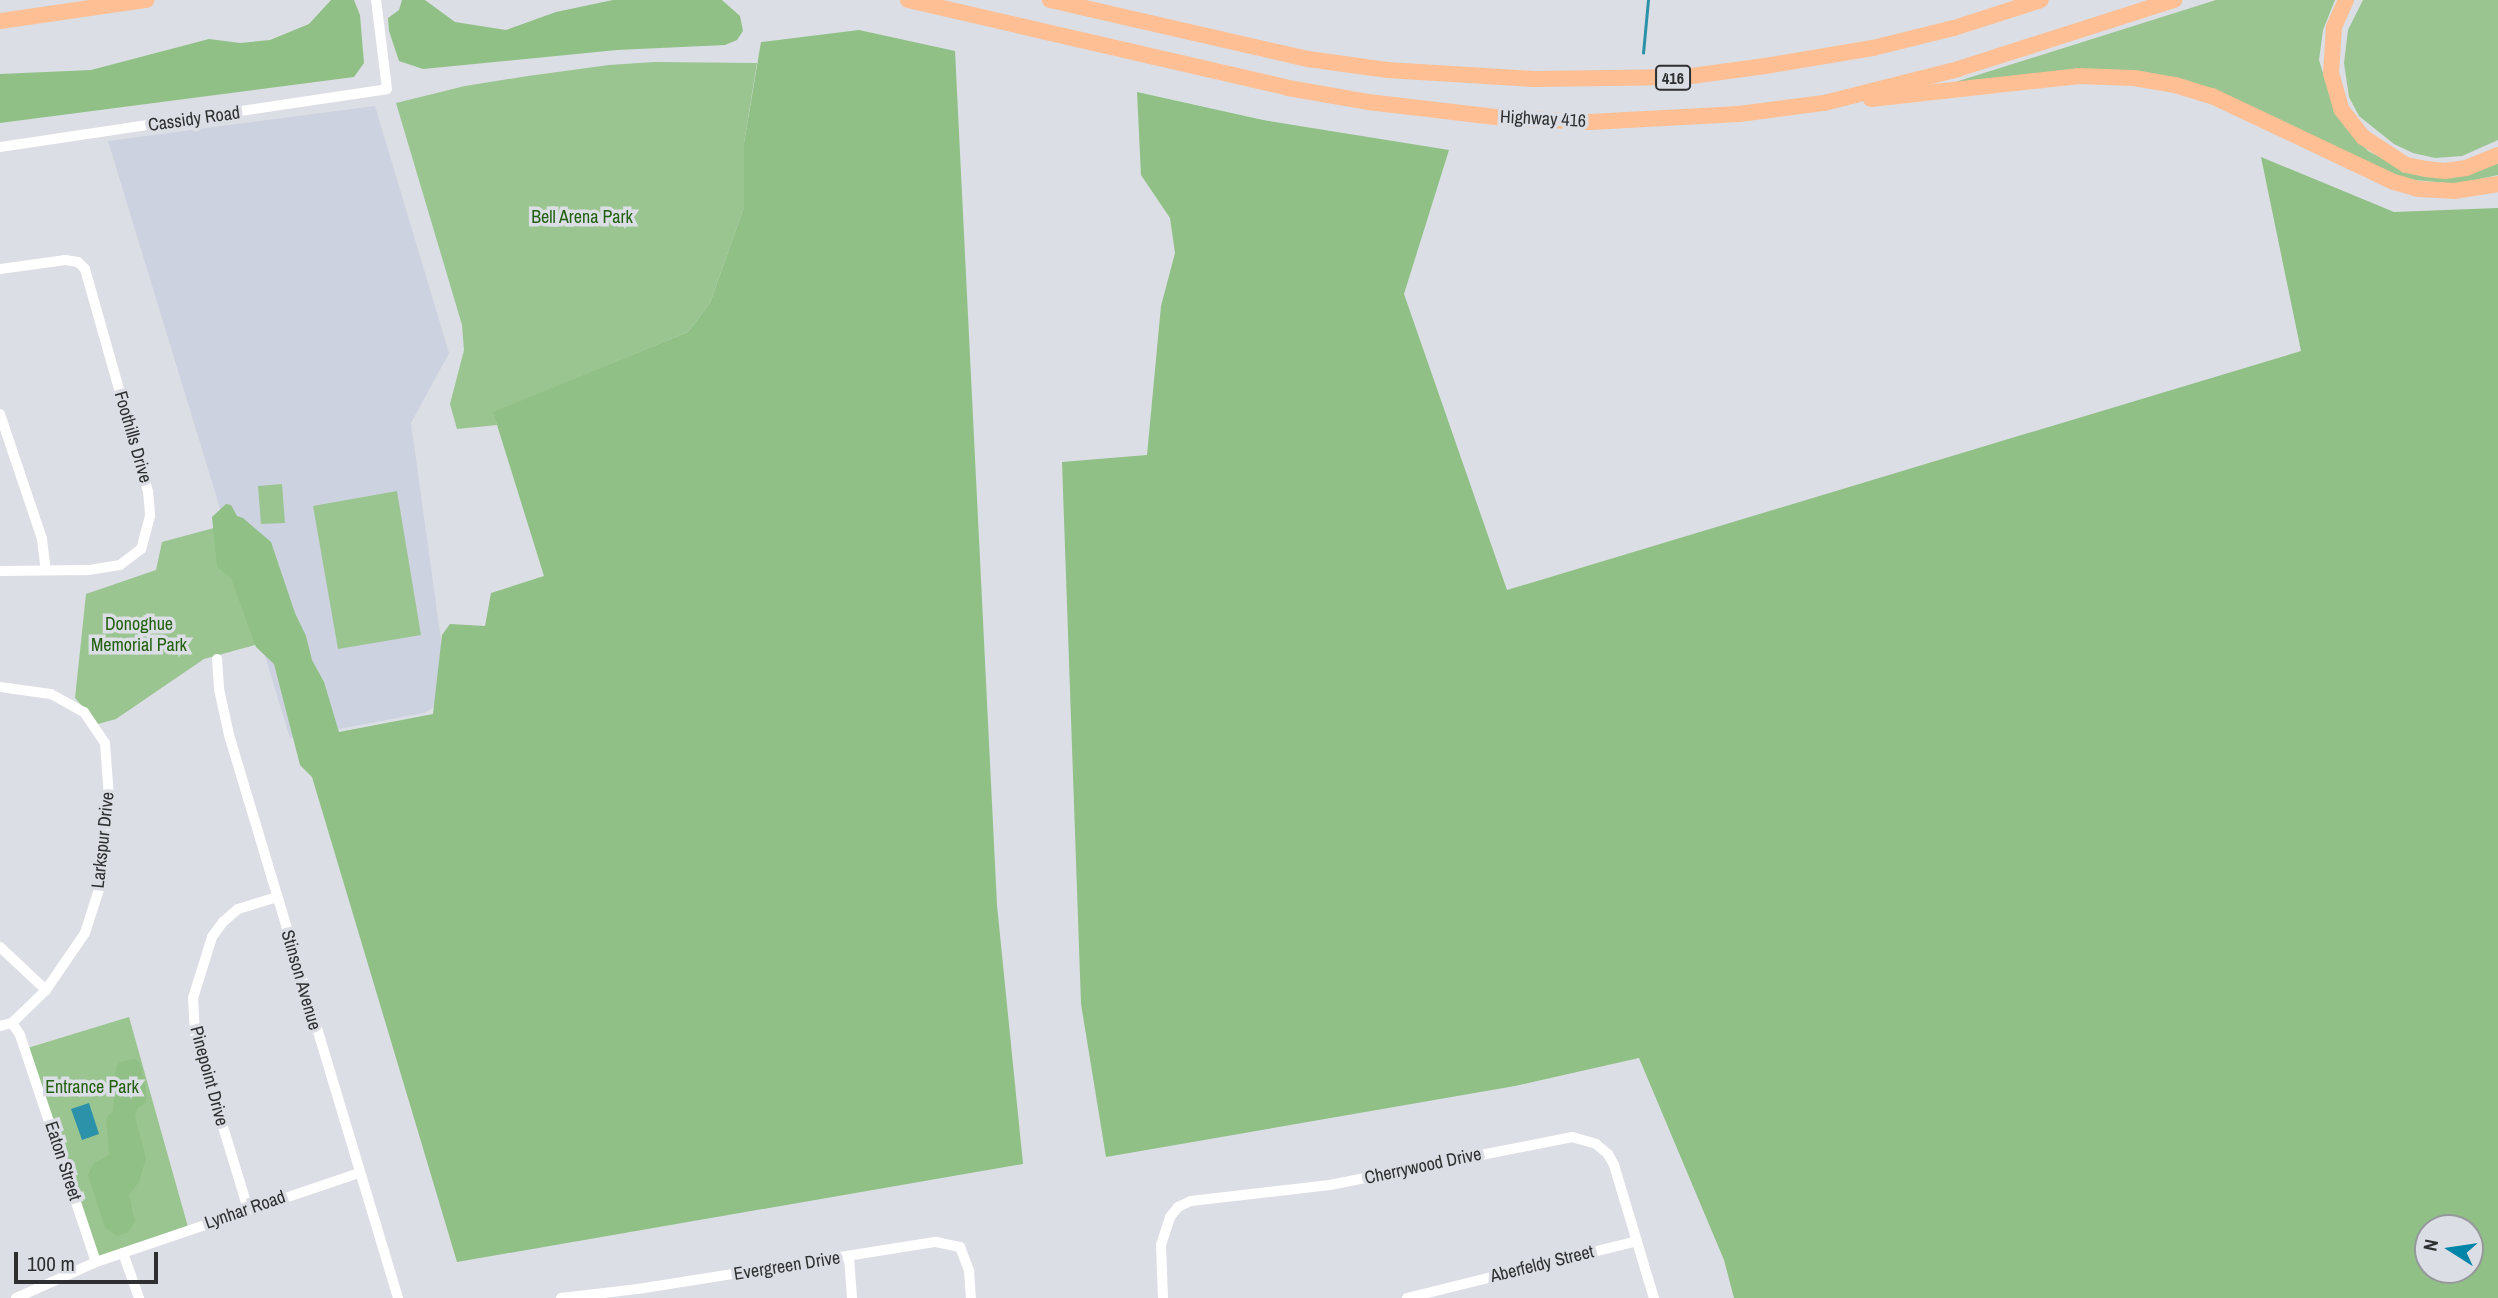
<!DOCTYPE html>
<style>
body{margin:0}
#map{position:relative;width:2498px;height:1298px;overflow:hidden;background:#dbdee4;font-family:"Archivo Narrow",sans-serif}
div>[style]{position:absolute}
.built>*{inset:0;background:#ccd2df}
.green>*{inset:0;background:#9ac590}
.forest>*{inset:0;background:#90c086}
.water>*{inset:0;background:#2c92aa}
.stream>*{height:2.5px;margin:-1.25px;padding:0 1.25px;transform-origin:1.25px;border-radius:1.25px;background:#2c92aa}
.minor>*{height:10px;margin:-5px;padding:0 5px;transform-origin:5px;border-radius:5px;background:#fff}
.highway>*{height:16px;margin:-8px;padding:0 8px;transform-origin:8px;border-radius:8px;background:#fdbf93}
span{translate:-50% -50%;white-space:nowrap;text-align:center;line-height:1.15;-webkit-text-stroke:7px #dbdee4;paint-order:stroke}
.shield-label span{padding:2px 5px;background:#dbdee4;border:2px solid;border-radius:5px;-webkit-text-stroke-width:0}
.shield-label{font-size:16px;color:#2e2f31;font-weight:700}
.street-label{font-size:18px;color:#2e2f31}
.park-label{font-size:18px;color:#215f0f}
.north{position:absolute;left:2414px;top:1214px;width:70px;height:70px;box-sizing:border-box;background:#dbdee4;border:2px solid #96989c;border-radius:50%;rotate:282deg;font-size:19px;font-weight:700;line-height:28px;text-align:center;color:#2e2f31}
.north::after{content:'';display:block;margin:auto;width:24px;height:32px;background:#0084a7;clip-path:polygon(50% 0,100% 100%,50% 72%,0 100%)}
.scale{position:absolute;left:14px;top:1252px;width:144px;height:32px;box-sizing:border-box;border:4px solid #2e2f31;border-top:0;padding-left:9px;font-size:21px;line-height:24px;white-space:nowrap;color:#2e2f31;-webkit-text-stroke:5px #dbdee4;paint-order:stroke}
</style>
<div id="map">
<div class="built">
<div style="clip-path:polygon(375px 106px,449px 353px,411px 423px,449px 698px,424px 713px,290px 738px,108px 141px)"></div>
</div>
<div class="green">
<div style="clip-path:polygon(2216px 0,2335px 0,2323px 30px,2319px 60px,2332px 103px,2346px 128px,2368px 151px,2401px 168px,2498px 160px,2498px 175px,2456px 184px,2406px 179px,2189px 82px,1949px 84px)"></div>
<div style="clip-path:polygon(2363px 0,2498px 0,2498px 140px,2462px 156px,2435px 158px,2413px 153px,2394px 144px,2359px 116px,2349px 97px,2344px 63px,2348px 30px)"></div>
<div style="clip-path:polygon(654px 62px,757px 63px,744px 143px,744px 207px,710px 303px,688px 332px,494px 412px,497px 425px,457px 429px,450px 404px,464px 350px,462px 325px,396px 103px,465px 86px,528px 76px,609px 65px)"></div>
<div style="clip-path:polygon(282px 484px,285px 523px,261px 524px,258px 486px)"></div>
<div style="clip-path:polygon(397px 491px,421px 635px,338px 649px,313px 506px)"></div>
<div style="clip-path:polygon(225px 525px,262px 643px,204px 659px,116px 719px,98px 724px,75px 698px,86px 594px,156px 570px,162px 542px)"></div>
<div style="clip-path:polygon(129px 1017px,188px 1227px,91px 1259px,21px 1050px)"></div>
</div>
<div class="forest">
<div style="clip-path:polygon(331px 0,354px 0,360px 15px,364px 63px,354px 77px,0 123px,0 74px,91px 70px,209px 39px,240px 43px,270px 40px,309px 24px)"></div>
<div style="clip-path:polygon(402px 0,425px 0,455px 22px,506px 30px,556px 12px,613px 0,722px 0,740px 16px,743px 31px,737px 40px,725px 45px,617px 50px,423px 69px,399px 61px,389px 31px,388px 18px,399px 10px)"></div>
<div style="clip-path:polygon(859px 30px,955px 51px,997px 905px,1023px 1164px,457px 1262px,312px 777px,300px 765px,274px 664px,256px 647px,231px 578px,217px 567px,212px 517px,226px 504px,231px 505px,237px 516px,243px 518px,271px 542px,295px 613px,306px 636px,312px 660px,324px 682px,339px 732px,433px 714px,442px 635px,450px 624px,485px 626px,491px 593px,544px 576px,493px 412px,688px 332px,710px 303px,744px 207px,744px 143px,761px 42px)"></div>
<div style="clip-path:polygon(evenodd,1137px 92px,1263px 120px,1449px 150px,1404px 294px,1507px 590px,2301px 351px,2261px 157px,2394px 212px,2498px 208px,2498px 1298px,1734px 1298px,1724px 1260px,1639px 1058px,1515px 1086px,1106px 1157px,1081px 1004px,1062px 462px,1147px 455px,1161px 306px,1175px 253px,1170px 218px,1141px 175px,1137px 92px,2428px 1228px,2470px 1228px,2470px 1270px,2428px 1270px,2428px 1228px)"></div>
<div style="clip-path:polygon(134px 1059px,140px 1062px,146px 1091px,146px 1102px,137px 1109px,135px 1117px,146px 1158px,139px 1182px,129px 1195px,135px 1221px,129px 1232px,117px 1236px,105px 1228px,88px 1175px,94px 1163px,109px 1155px,106px 1118px,113px 1111px,116px 1067px,120px 1062px)"></div>
</div>
<div class="water">
<div style="clip-path:polygon(89px 1103px,99px 1134px,82px 1140px,71px 1109px)"></div>
</div>
<div class="stream">
<div style="left:1643px;top:53px;width:53px;rotate:-84.6deg"></div>
</div>
<div class="minor">
<div style="left:0;top:147px;width:391px;rotate:-8.5deg"></div>
<div style="left:387px;top:89px;width:90px;rotate:-97deg"></div>
<div style="left:0;top:269px;width:66px;rotate:-7.9deg"></div>
<div style="left:65px;top:260px;width:13px;rotate:9deg"></div>
<div style="left:78px;top:262px;width:10px;rotate:45deg"></div>
<div style="left:85px;top:269px;width:231px;rotate:74.2deg"></div>
<div style="left:148px;top:491px;width:25px;rotate:85deg"></div>
<div style="left:150px;top:516px;width:34px;rotate:105deg"></div>
<div style="left:141px;top:549px;width:26px;rotate:143deg"></div>
<div style="left:120px;top:565px;width:31px;rotate:171deg"></div>
<div style="left:89px;top:570px;width:89px;rotate:179.4deg"></div>
<div style="left:0;top:414px;width:132px;rotate:71.4deg"></div>
<div style="left:42px;top:539px;width:31px;rotate:83deg"></div>
<div style="left:217px;top:659px;width:30px;rotate:86deg"></div>
<div style="left:219px;top:689px;width:47px;rotate:77.7deg"></div>
<div style="left:229px;top:735px;width:588px;rotate:73.29deg"></div>
<div style="left:0;top:687px;width:51px;rotate:7.8deg"></div>
<div style="left:51px;top:694px;width:38px;rotate:29deg"></div>
<div style="left:84px;top:712px;width:37px;rotate:56deg"></div>
<div style="left:105px;top:743px;width:55px;rotate:85.8deg"></div>
<div style="left:109px;top:798px;width:85px;rotate:95.4deg"></div>
<div style="left:101px;top:883px;width:52px;rotate:107.7deg"></div>
<div style="left:85px;top:933px;width:69px;rotate:124.4deg"></div>
<div style="left:46px;top:990px;width:47px;rotate:135.9deg"></div>
<div style="left:12px;top:1023px;width:12px;rotate:166deg"></div>
<div style="left:0;top:947px;width:63px;rotate:43.1deg"></div>
<div style="left:12px;top:1023px;width:14px;rotate:56deg"></div>
<div style="left:20px;top:1035px;width:239px;rotate:71.5deg"></div>
<div style="left:248px;top:1209px;width:182px;rotate:-106.9deg"></div>
<div style="left:195px;top:1035px;width:37px;rotate:-93deg"></div>
<div style="left:193px;top:998px;width:64px;rotate:-72.7deg"></div>
<div style="left:212px;top:937px;width:19px;rotate:-54deg"></div>
<div style="left:223px;top:922px;width:20px;rotate:-41deg"></div>
<div style="left:238px;top:909px;width:41px;rotate:-17.1deg"></div>
<div style="left:123px;top:1253px;width:48px;rotate:70.4deg"></div>
<div style="left:849px;top:1257px;width:41px;rotate:85.8deg"></div>
<div style="left:16px;top:1298px;width:88px;rotate:-24.2deg"></div>
<div style="left:96px;top:1262px;width:278px;rotate:-18.7deg"></div>
<div style="left:561px;top:1298px;width:78px;rotate:-6.7deg"></div>
<div style="left:638px;top:1289px;width:302px;rotate:-9deg"></div>
<div style="left:936px;top:1242px;width:25px;rotate:12deg"></div>
<div style="left:960px;top:1247px;width:26px;rotate:69deg"></div>
<div style="left:969px;top:1271px;width:27px;rotate:86deg"></div>
<div style="left:1163px;top:1298px;width:53px;rotate:-92.2deg"></div>
<div style="left:1161px;top:1245px;width:29px;rotate:-72deg"></div>
<div style="left:1170px;top:1217px;width:13px;rotate:-51deg"></div>
<div style="left:1178px;top:1207px;width:14px;rotate:-25deg"></div>
<div style="left:1191px;top:1201px;width:140px;rotate:-6.6deg"></div>
<div style="left:1330px;top:1185px;width:247px;rotate:-11.2deg"></div>
<div style="left:1572px;top:1137px;width:25px;rotate:16deg"></div>
<div style="left:1596px;top:1144px;width:16px;rotate:40deg"></div>
<div style="left:1608px;top:1154px;width:13px;rotate:61deg"></div>
<div style="left:1614px;top:1165px;width:139px;rotate:73.3deg"></div>
<div style="left:1407px;top:1298px;width:237px;rotate:-13.9deg"></div>
</div>
<div class="highway">
<div style="left:908px;top:0;width:390px;rotate:13deg"></div>
<div style="left:1288px;top:88px;width:81px;rotate:9.9deg"></div>
<div style="left:1368px;top:102px;width:137px;rotate:6.7deg"></div>
<div style="left:1504px;top:118px;width:86px;rotate:2.7deg"></div>
<div style="left:1590px;top:122px;width:149px;rotate:-3.1deg"></div>
<div style="left:1739px;top:114px;width:86px;rotate:-7.4deg"></div>
<div style="left:1824px;top:103px;width:138px;rotate:-14.2deg"></div>
<div style="left:1958px;top:69px;width:227px;rotate:-17.7deg"></div>
<div style="left:1050px;top:0;width:265px;rotate:12.9deg"></div>
<div style="left:1308px;top:59px;width:80px;rotate:7.9deg"></div>
<div style="left:1387px;top:70px;width:147px;rotate:3.5deg"></div>
<div style="left:1534px;top:79px;width:150px;rotate:-0.8deg"></div>
<div style="left:1684px;top:77px;width:82px;rotate:-7.7deg"></div>
<div style="left:1765px;top:66px;width:109px;rotate:-9.5deg"></div>
<div style="left:1873px;top:48px;width:83px;rotate:-13.9deg"></div>
<div style="left:1954px;top:28px;width:91px;rotate:-17.8deg"></div>
<div style="left:2346px;top:0;width:30px;rotate:114deg"></div>
<div style="left:2334px;top:27px;width:46px;rotate:93.7deg"></div>
<div style="left:2331px;top:73px;width:37px;rotate:74deg"></div>
<div style="left:2341px;top:109px;width:36px;rotate:52deg"></div>
<div style="left:2363px;top:137px;width:51px;rotate:33.1deg"></div>
<div style="left:2406px;top:165px;width:20px;rotate:11deg"></div>
<div style="left:2426px;top:169px;width:19px;rotate:6deg"></div>
<div style="left:2445px;top:171px;width:21px;rotate:-8deg"></div>
<div style="left:2466px;top:168px;width:35px;rotate:-22deg"></div>
<div style="left:0;top:21px;width:148px;rotate:-8.2deg"></div>
<div style="left:1871px;top:99px;width:208px;rotate:-6.3deg"></div>
<div style="left:2078px;top:76px;width:56px;rotate:2deg"></div>
<div style="left:2134px;top:78px;width:42px;rotate:9.7deg"></div>
<div style="left:2175px;top:85px;width:39px;rotate:17deg"></div>
<div style="left:2212px;top:96px;width:201px;rotate:25.3deg"></div>
<div style="left:2394px;top:182px;width:25px;rotate:16deg"></div>
<div style="left:2418px;top:189px;width:36px;rotate:3deg"></div>
<div style="left:2454px;top:191px;width:45px;rotate:-9deg"></div>
</div>
<div class="shield-label">
<span style="left:1673px;top:78px">416</span>
</div>
<div class="street-label">
<span style="left:194px;top:119px;rotate:-8deg">Cassidy Road</span>
<span style="left:1543px;top:119px;rotate:3deg">Highway 416</span>
<span style="left:133px;top:437px;rotate:74deg">Foothills Drive</span>
<span style="left:103px;top:840px;rotate:-84deg">Larkspur Drive</span>
<span style="left:301px;top:980px;rotate:74deg">Stinson Avenue</span>
<span style="left:209px;top:1076px;rotate:75deg">Pinepoint Drive</span>
<span style="left:63px;top:1161px;rotate:72deg">Eaton Street</span>
<span style="left:1423px;top:1166px;rotate:-12deg">Cherrywood Drive</span>
<span style="left:245px;top:1210px;rotate:-19deg">Lynhar Road</span>
<span style="left:1542px;top:1264px;rotate:-14deg">Aberfeldy Street</span>
<span style="left:787px;top:1266px;rotate:-9deg">Evergreen Drive</span>
</div>
<div class="park-label">
<span style="left:582px;top:217px">Bell Arena Park</span>
<span style="left:139px;top:635px">Donoghue<br>Memorial Park</span>
<span style="left:92px;top:1087px">Entrance Park</span>
</div>
<div class="north">N</div>
<div class="scale">100 m</div>
</div>
